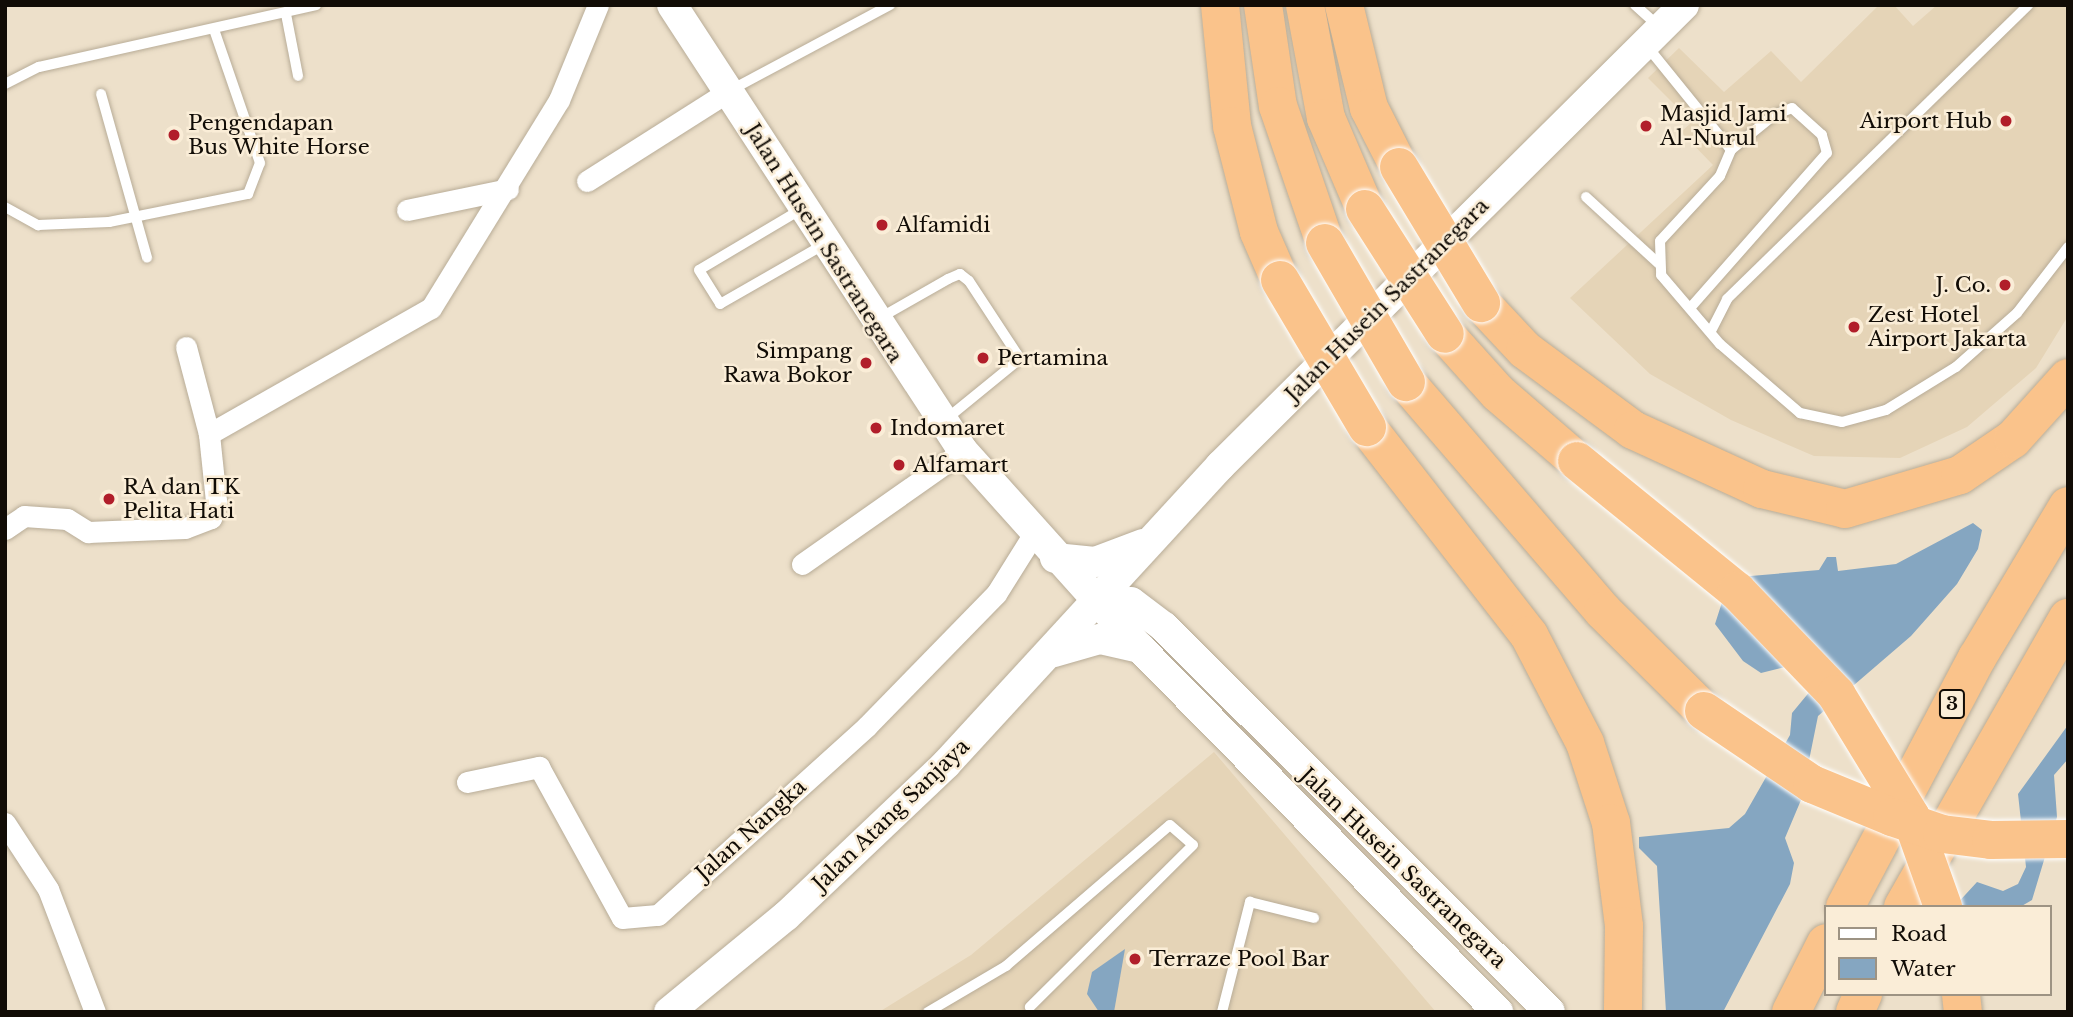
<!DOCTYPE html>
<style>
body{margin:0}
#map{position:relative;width:2073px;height:1017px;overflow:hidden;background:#ede0ca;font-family:"Libre Baskerville",serif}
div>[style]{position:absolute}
.built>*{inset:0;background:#e5d4b7}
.water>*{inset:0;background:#85a6c1}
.roads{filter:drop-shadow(0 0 2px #b8ac97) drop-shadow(0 0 2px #b8ac97)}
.lane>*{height:10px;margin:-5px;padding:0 5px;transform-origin:5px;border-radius:5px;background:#fff}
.street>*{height:21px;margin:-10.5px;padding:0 10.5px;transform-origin:10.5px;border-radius:10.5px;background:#fff}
.secondary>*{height:30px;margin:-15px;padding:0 15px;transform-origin:15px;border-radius:15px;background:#fff}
.highway>*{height:38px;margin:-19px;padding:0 19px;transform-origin:19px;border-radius:19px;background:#fac38b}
.bridges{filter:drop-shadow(0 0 2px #fff) drop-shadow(0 0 2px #fff)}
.highway-bridge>*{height:38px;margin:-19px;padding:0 19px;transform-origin:19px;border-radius:19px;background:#fac38b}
.dots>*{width:19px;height:19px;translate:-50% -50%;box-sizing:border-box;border:4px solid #faedd7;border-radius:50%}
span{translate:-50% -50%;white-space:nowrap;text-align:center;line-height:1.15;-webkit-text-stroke:5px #faedd7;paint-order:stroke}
.shield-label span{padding:2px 5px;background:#faedd7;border:2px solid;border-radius:5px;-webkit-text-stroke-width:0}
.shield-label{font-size:19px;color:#110c06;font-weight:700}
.poi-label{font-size:21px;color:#110c06}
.left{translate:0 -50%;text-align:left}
.right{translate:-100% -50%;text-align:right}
.street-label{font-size:21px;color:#110c06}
.frame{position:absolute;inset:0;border:7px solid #110c06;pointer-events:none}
.legend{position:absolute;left:1824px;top:905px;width:228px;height:91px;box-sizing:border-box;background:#faedd7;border:2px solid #9d9383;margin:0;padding:9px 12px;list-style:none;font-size:21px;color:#110c06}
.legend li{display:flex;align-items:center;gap:14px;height:35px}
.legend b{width:35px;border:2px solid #9d9383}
</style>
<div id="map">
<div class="built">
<div style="clip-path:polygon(1879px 5px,1894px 5px,1913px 26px,1937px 5px,2068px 5px,2068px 316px,2036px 368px,1967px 427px,1900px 458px,1814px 456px,1731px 420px,1650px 374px,1570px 298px,1713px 165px,1681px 132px,1692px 122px,1648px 78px,1679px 48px,1724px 92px,1771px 51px,1801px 82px)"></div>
<div style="clip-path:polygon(1214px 752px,1436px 1012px,879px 1012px,971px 955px)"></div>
</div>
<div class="water">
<div style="clip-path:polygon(1973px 523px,1982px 530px,1978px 549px,1957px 584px,1911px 636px,1818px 716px,1801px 800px,1785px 838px,1794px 863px,1790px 884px,1723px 1012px,1666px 1012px,1657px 866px,1639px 848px,1639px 837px,1729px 828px,1745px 814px,1790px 735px,1792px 713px,1811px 690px,1797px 664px,1761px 673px,1743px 661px,1715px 624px,1724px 596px,1739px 577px,1819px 570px,1827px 557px,1836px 557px,1838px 571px,1896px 564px)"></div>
<div style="clip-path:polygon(2068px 725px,2068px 759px,2054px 775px,2057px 817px,2032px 900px,2020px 907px,1954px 907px,1977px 882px,2003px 891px,2018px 884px,2026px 867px,2018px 794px)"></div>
<div style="clip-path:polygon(1125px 949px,1114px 1012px,1099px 1012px,1087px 994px,1092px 972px)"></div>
</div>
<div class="roads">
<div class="lane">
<div style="left:1635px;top:5px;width:31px;rotate:42deg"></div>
<div style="left:286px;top:14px;width:63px;rotate:79deg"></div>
<div style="left:1646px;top:45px;width:135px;rotate:51deg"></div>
<div style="left:1731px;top:150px;width:28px;rotate:113deg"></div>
<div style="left:1720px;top:176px;width:88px;rotate:132.7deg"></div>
<div style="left:1660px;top:241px;width:34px;rotate:88deg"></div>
<div style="left:1661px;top:275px;width:91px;rotate:49.5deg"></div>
<div style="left:1720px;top:344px;width:106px;rotate:40.8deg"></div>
<div style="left:1800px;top:413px;width:43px;rotate:12.1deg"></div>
<div style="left:1842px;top:422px;width:46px;rotate:-15.3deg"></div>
<div style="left:1886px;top:410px;width:82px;rotate:-31.6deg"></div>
<div style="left:1956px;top:367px;width:81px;rotate:-41.5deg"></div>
<div style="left:2017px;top:313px;width:83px;rotate:-52.3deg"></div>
<div style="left:5px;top:84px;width:38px;rotate:-27deg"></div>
<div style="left:39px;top:67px;width:284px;rotate:-12.6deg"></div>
<div style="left:729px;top:91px;width:183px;rotate:-28.1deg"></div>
<div style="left:101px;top:94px;width:170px;rotate:74.3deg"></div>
<div style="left:1586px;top:197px;width:98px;rotate:42.5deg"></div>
<div style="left:5px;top:207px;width:38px;rotate:29deg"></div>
<div style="left:38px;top:225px;width:71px;rotate:-2.4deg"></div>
<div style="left:109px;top:222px;width:142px;rotate:-11.4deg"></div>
<div style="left:248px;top:194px;width:33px;rotate:-69deg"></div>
<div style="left:260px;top:163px;width:139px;rotate:-109deg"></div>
<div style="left:800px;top:210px;width:117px;rotate:149.3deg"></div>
<div style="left:699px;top:270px;width:40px;rotate:58deg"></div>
<div style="left:720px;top:304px;width:119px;rotate:-29.8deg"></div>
<div style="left:1691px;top:307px;width:205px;rotate:-48.6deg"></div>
<div style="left:1827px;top:153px;width:19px;rotate:-106deg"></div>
<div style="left:1822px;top:135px;width:40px;rotate:-138deg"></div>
<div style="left:1792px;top:108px;width:19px;rotate:159deg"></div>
<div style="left:1774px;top:115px;width:55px;rotate:140.9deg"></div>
<div style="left:878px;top:319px;width:81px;rotate:-29.7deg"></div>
<div style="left:948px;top:279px;width:13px;rotate:-23deg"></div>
<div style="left:960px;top:274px;width:11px;rotate:38deg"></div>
<div style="left:969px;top:281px;width:87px;rotate:56.7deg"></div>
<div style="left:1017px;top:354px;width:9px;rotate:103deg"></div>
<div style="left:1015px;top:363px;width:90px;rotate:140.8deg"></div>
<div style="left:1712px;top:329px;width:34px;rotate:-63deg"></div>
<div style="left:1727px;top:299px;width:421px;rotate:-44.3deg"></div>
<div style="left:928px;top:1012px;width:91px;rotate:-30.5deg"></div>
<div style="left:1006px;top:966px;width:216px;rotate:-40.7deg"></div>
<div style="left:1170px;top:825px;width:30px;rotate:41deg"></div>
<div style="left:1193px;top:845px;width:230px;rotate:135.2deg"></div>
<div style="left:1222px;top:1012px;width:114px;rotate:-75.7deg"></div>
<div style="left:1250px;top:902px;width:66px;rotate:14deg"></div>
</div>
<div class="street">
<div style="left:587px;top:181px;width:168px;rotate:-32.4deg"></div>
<div style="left:407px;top:210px;width:103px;rotate:-11.7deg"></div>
<div style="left:186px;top:347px;width:90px;rotate:75.2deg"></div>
<div style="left:5px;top:529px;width:23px;rotate:-34deg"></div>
<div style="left:24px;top:516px;width:43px;rotate:4deg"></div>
<div style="left:67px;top:519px;width:25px;rotate:32deg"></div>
<div style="left:88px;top:532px;width:97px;rotate:-2.4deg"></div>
<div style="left:185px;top:528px;width:28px;rotate:-21deg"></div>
<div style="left:211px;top:518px;width:18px;rotate:-74deg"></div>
<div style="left:216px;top:501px;width:67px;rotate:-96deg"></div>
<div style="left:209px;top:434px;width:255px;rotate:-29.6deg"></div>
<div style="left:431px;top:308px;width:244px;rotate:-58.4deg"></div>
<div style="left:559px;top:100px;width:103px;rotate:-67.7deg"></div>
<div style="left:802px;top:564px;width:197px;rotate:-35.1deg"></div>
<div style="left:467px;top:782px;width:74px;rotate:-11.8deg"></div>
<div style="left:539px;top:767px;width:172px;rotate:61.2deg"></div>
<div style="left:622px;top:918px;width:36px;rotate:-5deg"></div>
<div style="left:658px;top:915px;width:282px;rotate:-42.1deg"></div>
<div style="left:867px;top:726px;width:185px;rotate:-45.7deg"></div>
<div style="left:996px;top:594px;width:70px;rotate:-57.9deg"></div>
<div style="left:5px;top:823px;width:79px;rotate:56.9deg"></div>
<div style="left:48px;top:889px;width:132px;rotate:69.1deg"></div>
</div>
<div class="secondary">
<div style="left:672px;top:5px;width:533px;rotate:56.88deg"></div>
<div style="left:963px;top:451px;width:265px;rotate:48.1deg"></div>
<div style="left:1140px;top:648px;width:511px;rotate:45.48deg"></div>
<div style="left:1055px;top:558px;width:40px;rotate:5.7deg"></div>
<div style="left:1095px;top:562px;width:51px;rotate:-20.6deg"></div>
<div style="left:1096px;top:601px;width:35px;rotate:2deg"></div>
<div style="left:1131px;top:602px;width:41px;rotate:37.1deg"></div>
<div style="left:1164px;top:627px;width:545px;rotate:44.93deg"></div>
<div style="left:1054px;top:652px;width:48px;rotate:-15.8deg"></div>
<div style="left:1100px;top:639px;width:41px;rotate:12.7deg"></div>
<div style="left:669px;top:1012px;width:151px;rotate:-39.4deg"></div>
<div style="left:786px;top:916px;width:221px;rotate:-43.5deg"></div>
<div style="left:946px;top:764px;width:405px;rotate:-47.4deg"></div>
<div style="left:1220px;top:466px;width:654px;rotate:-44.81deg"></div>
</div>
<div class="highway">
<div style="left:1220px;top:5px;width:122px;rotate:84.3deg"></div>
<div style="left:1232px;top:126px;width:109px;rotate:75.7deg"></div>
<div style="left:1259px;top:232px;width:52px;rotate:66.4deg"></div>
<div style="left:1263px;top:5px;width:102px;rotate:81.6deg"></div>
<div style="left:1278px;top:106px;width:145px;rotate:71.1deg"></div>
<div style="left:1305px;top:5px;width:115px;rotate:79.5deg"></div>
<div style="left:1326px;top:118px;width:99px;rotate:66.8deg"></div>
<div style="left:1344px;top:5px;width:106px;rotate:76.4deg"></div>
<div style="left:1369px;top:108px;width:66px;rotate:63deg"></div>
<div style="left:1481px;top:303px;width:64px;rotate:46.9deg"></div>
<div style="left:1525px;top:350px;width:134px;rotate:36.5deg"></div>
<div style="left:1633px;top:430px;width:142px;rotate:24.6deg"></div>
<div style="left:1762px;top:489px;width:85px;rotate:13.5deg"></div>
<div style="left:1845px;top:509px;width:120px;rotate:-16.5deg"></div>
<div style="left:1960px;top:475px;width:64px;rotate:-34.2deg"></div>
<div style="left:2013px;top:439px;width:82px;rotate:-48deg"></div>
<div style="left:1445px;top:334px;width:79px;rotate:48.1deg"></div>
<div style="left:1498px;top:393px;width:104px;rotate:40.7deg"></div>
<div style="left:1406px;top:382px;width:302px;rotate:49.3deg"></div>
<div style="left:1603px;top:611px;width:142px;rotate:44.7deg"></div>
<div style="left:1367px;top:427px;width:264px;rotate:52.1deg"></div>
<div style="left:1529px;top:635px;width:122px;rotate:62.6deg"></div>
<div style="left:1585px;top:743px;width:84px;rotate:72deg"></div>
<div style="left:1611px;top:823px;width:104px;rotate:82.8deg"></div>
<div style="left:1624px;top:926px;width:86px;rotate:90.7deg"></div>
<div style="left:1845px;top:907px;width:282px;rotate:-62.1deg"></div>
<div style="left:1977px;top:658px;width:177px;rotate:-59.1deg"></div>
<div style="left:1903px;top:907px;width:333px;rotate:-60.3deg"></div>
<div style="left:1961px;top:994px;width:18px;rotate:84deg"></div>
<div style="left:1791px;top:1012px;width:77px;rotate:-63.1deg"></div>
<div style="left:1855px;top:1012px;width:20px;rotate:-66deg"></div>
</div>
</div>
<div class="bridges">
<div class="highway-bridge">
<div style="left:1399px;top:167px;width:159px;rotate:58.9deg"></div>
<div style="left:1365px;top:209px;width:148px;rotate:57.4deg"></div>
<div style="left:1325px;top:243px;width:161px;rotate:59.8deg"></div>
<div style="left:1280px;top:280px;width:171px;rotate:59.4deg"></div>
<div style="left:1577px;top:461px;width:206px;rotate:39.1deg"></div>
<div style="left:1737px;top:591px;width:143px;rotate:46.1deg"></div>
<div style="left:1836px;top:694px;width:144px;rotate:58.6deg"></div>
<div style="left:1911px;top:817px;width:96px;rotate:70.4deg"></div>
<div style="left:1704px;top:711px;width:130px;rotate:34.1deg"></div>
<div style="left:1812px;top:784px;width:87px;rotate:22.4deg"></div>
<div style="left:1892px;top:817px;width:53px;rotate:18.8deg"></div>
<div style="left:1942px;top:834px;width:49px;rotate:7deg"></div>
<div style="left:1991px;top:840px;width:77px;rotate:-0.7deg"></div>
</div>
</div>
<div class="dots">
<div style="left:2006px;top:121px;background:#b11e2a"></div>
<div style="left:1646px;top:126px;background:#b11e2a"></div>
<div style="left:174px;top:135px;background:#b11e2a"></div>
<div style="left:882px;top:225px;background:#b11e2a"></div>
<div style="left:2005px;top:285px;background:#b11e2a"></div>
<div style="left:1854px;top:327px;background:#b11e2a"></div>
<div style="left:983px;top:358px;background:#b11e2a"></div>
<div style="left:866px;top:363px;background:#b11e2a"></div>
<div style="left:876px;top:428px;background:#b11e2a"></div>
<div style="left:899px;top:465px;background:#b11e2a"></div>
<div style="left:109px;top:499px;background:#b11e2a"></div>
<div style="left:1135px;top:959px;background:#b11e2a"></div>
</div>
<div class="shield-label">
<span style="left:1952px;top:704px">3</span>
</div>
<div class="poi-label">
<span class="left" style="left:1660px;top:126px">Masjid Jami<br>Al-Nurul</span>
<span class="right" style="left:1992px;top:121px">Airport Hub</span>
<span class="left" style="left:188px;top:135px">Pengendapan<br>Bus White Horse</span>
<span class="left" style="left:896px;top:225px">Alfamidi</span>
<span class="right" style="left:1991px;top:285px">J. Co.</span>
<span class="left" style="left:1868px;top:327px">Zest Hotel<br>Airport Jakarta</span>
<span class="right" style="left:852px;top:363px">Simpang<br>Rawa Bokor</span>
<span class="left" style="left:997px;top:358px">Pertamina</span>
<span class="left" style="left:890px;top:428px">Indomaret</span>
<span class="left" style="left:913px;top:465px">Alfamart</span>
<span class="left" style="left:123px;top:499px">RA dan TK<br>Pelita Hati</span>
<span class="left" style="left:1149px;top:959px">Terraze Pool Bar</span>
</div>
<div class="street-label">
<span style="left:824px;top:243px;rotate:58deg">Jalan Husein Sastranegara</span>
<span style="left:1387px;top:300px;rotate:-45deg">Jalan Husein Sastranegara</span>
<span style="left:891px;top:815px;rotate:-44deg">Jalan Atang Sanjaya</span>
<span style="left:751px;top:830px;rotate:-42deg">Jalan Nangka</span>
<span style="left:1403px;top:868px;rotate:44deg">Jalan Husein Sastranegara</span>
</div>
<div class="frame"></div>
<ul class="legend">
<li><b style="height:9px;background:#fff"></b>Road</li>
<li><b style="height:19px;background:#85a6c1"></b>Water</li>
</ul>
</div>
